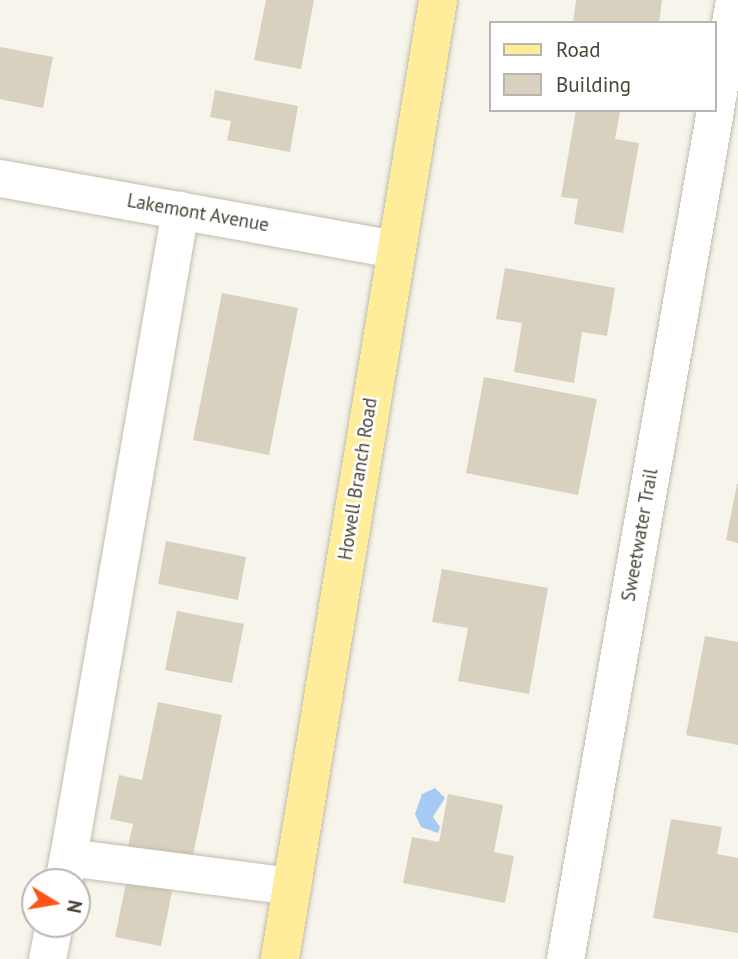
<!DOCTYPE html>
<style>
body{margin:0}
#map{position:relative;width:738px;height:959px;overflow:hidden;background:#f6f4eb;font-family:"PT Sans",sans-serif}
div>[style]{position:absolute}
.water>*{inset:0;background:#a5cbf4}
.building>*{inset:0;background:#d8d1bf}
.roads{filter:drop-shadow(0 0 2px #c2bdac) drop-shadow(0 0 2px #c2bdac)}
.minor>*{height:37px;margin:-18.5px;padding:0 18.5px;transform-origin:18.5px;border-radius:18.5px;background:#fff}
.major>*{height:38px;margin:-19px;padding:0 19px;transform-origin:19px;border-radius:19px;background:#ffed9b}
span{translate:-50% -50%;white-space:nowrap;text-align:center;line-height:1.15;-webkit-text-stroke:5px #fff;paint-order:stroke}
.street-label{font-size:19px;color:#4b4538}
.legend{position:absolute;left:489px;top:21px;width:228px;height:91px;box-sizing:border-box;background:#fff;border:2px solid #b7b5af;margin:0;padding:9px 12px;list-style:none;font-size:21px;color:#4b4538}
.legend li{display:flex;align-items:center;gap:14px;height:35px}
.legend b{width:35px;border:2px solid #b7b5af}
.north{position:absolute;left:21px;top:868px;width:70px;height:70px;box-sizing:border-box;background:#fff;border:2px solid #b7b5af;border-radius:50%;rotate:101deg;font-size:19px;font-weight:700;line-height:28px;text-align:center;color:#4b4538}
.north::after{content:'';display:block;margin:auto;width:24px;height:32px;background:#ff5419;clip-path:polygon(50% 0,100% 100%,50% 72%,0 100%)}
</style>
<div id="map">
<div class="water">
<div style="clip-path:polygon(435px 788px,445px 798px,433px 817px,440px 827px,438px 833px,421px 827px,415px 814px,422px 794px)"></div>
</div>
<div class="building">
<div style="clip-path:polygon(266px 0,314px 0,301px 69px,254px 60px)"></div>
<div style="clip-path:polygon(576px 0,662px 0,659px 23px,573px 23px)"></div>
<div style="clip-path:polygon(0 47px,53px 57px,43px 108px,0 99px)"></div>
<div style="clip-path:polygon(215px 90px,298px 106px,290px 152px,227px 140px,231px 121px,210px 117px)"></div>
<div style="clip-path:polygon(576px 110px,620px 112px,615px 139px,639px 143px,623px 233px,574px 224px,578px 199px,561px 197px)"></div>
<div style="clip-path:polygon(505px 268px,615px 288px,607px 336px,582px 332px,574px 383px,514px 372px,522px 323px,496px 319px)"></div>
<div style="clip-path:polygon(222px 293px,298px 308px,269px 455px,193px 440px)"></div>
<div style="clip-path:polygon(484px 377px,597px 399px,578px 495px,466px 473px)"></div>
<div style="clip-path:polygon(737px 484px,738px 484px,738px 543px,726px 540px)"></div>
<div style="clip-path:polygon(166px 541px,246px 557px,238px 600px,158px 584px)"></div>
<div style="clip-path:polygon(442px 569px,548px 588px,529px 694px,458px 681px,468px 628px,432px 622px)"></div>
<div style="clip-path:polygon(177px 611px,244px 624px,232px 683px,165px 670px)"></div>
<div style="clip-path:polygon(705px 636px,738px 642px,738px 745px,686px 735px)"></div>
<div style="clip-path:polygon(158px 702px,222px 715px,192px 860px,128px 847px,133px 824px,110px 819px,119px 775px,142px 780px)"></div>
<div style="clip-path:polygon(448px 794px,503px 805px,494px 852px,514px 856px,505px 903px,403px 883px,412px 837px,439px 842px)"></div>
<div style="clip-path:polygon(671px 819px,722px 827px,717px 854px,738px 858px,738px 933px,653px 918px)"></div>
<div style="clip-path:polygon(127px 878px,173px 887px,161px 946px,115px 937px)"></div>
</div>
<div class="roads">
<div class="minor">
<div style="left:715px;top:109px;width:111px;rotate:-80.1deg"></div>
<div style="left:0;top:178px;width:402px;rotate:10.2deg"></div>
<div style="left:68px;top:857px;width:657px;rotate:-80.18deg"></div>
<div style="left:63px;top:882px;width:25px;rotate:-79deg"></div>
<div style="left:68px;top:857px;width:226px;rotate:7.4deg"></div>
<div style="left:47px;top:959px;width:36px;rotate:-79deg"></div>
<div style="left:565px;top:959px;width:862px;rotate:-79.98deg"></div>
</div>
<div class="major">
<div style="left:280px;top:959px;width:972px;rotate:-80.64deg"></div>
</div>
</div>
<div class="street-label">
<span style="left:198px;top:213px;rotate:10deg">Lakemont Avenue</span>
<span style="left:358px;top:479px;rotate:-81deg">Howell Branch Road</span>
<span style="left:640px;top:535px;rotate:-80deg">Sweetwater Trail</span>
</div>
<ul class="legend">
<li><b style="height:9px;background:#ffed9b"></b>Road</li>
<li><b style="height:19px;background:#d8d1bf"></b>Building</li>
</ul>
<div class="north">N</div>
</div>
